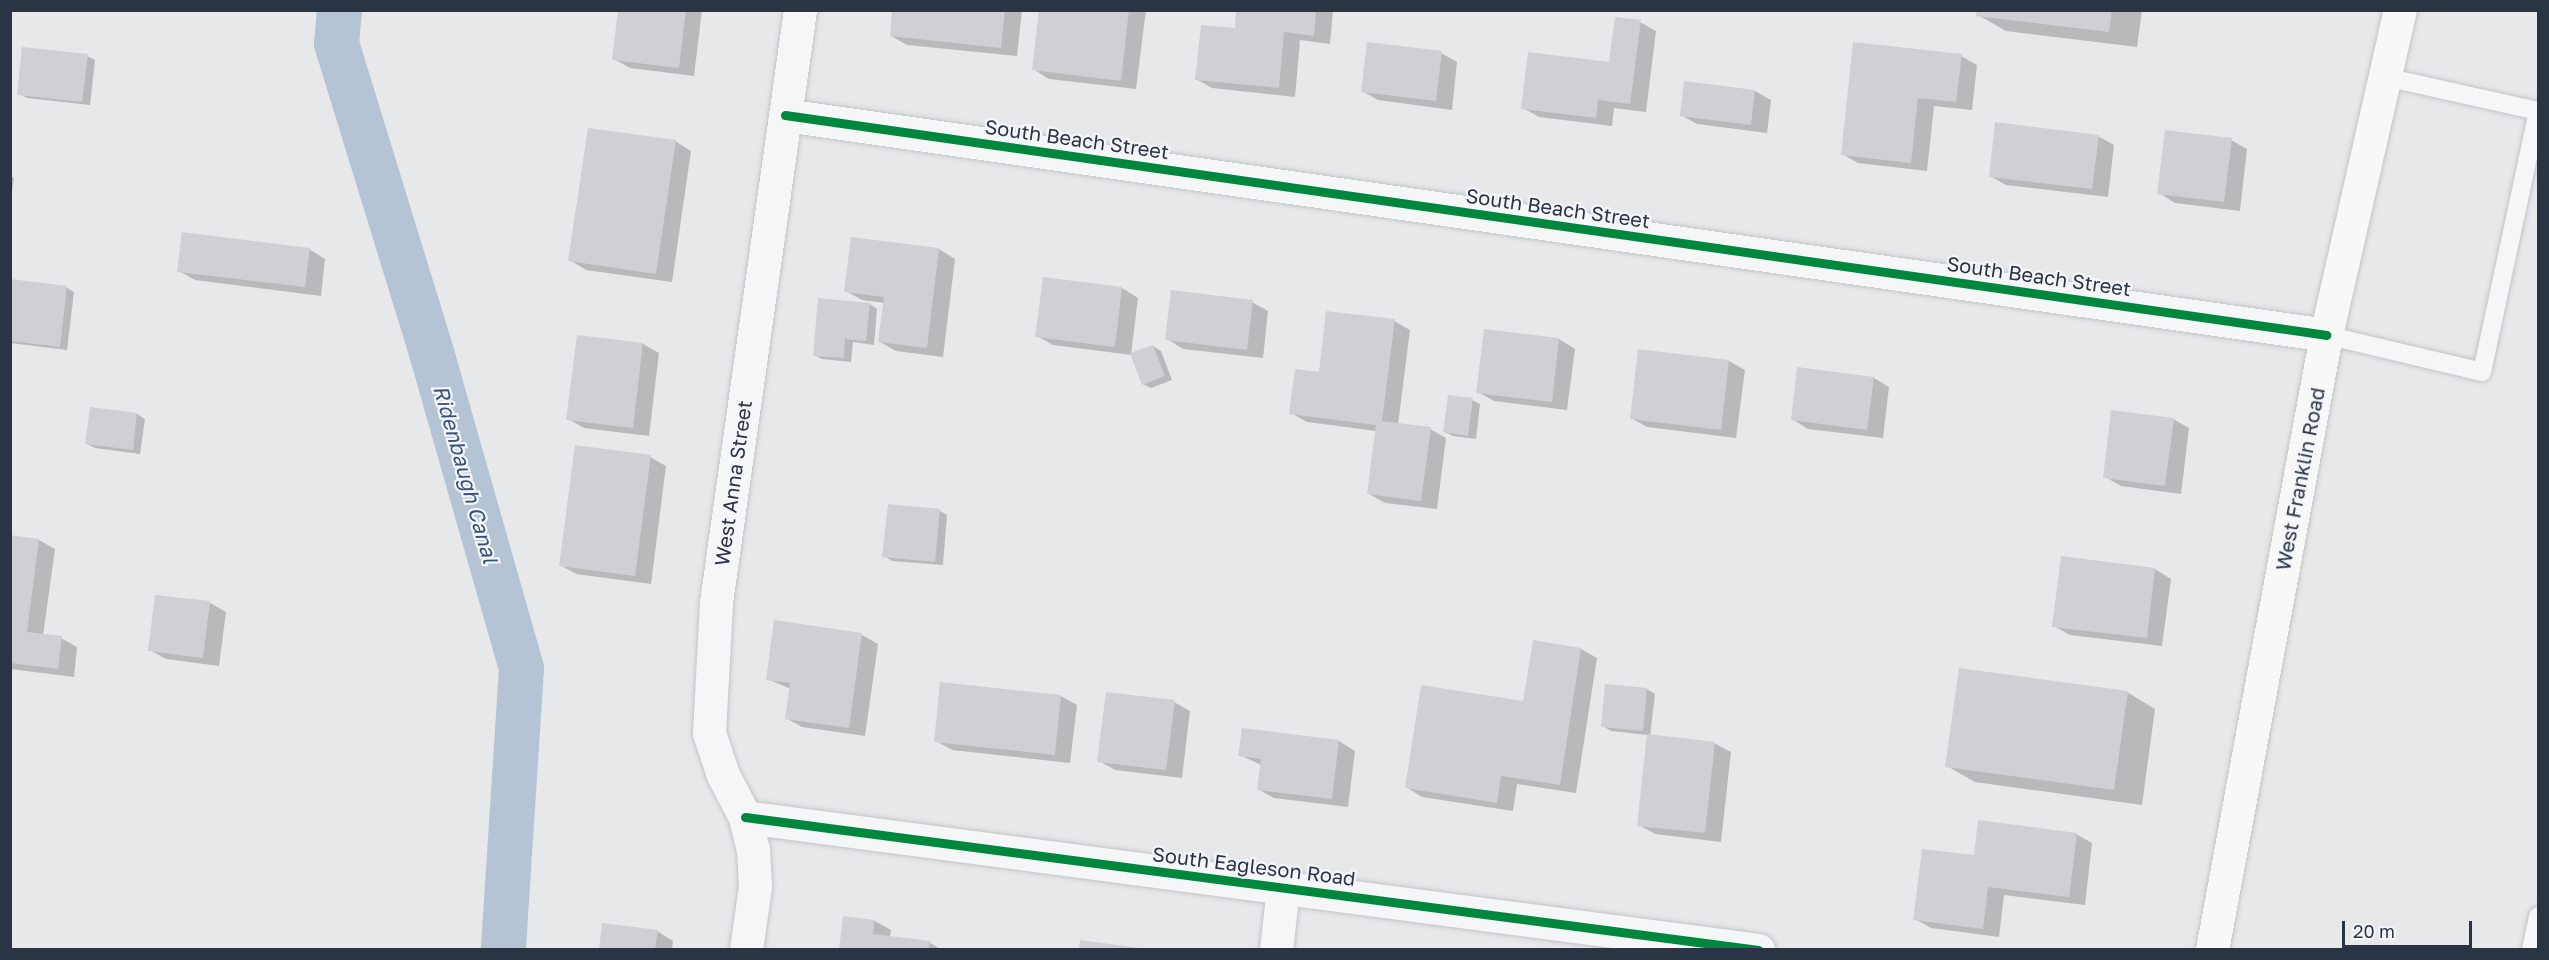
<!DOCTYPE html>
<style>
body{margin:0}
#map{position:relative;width:2549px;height:960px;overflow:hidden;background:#e6e8ea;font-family:"Golos Text",sans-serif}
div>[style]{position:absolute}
.shadow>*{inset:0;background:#0003}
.canal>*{height:45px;margin:-22.5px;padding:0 22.5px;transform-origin:22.5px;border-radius:22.5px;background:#b4c4d5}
.building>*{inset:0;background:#ced0d3}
.roads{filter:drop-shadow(0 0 2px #c4c6c8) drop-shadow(0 0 2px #c4c6c8)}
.lane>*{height:18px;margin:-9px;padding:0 9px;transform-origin:9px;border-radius:9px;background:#f5f6f7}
.street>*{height:33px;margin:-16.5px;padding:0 16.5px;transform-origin:16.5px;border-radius:16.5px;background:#f5f6f7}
.secondary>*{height:33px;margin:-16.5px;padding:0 16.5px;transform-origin:16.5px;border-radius:16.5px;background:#f8f8f8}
.cycleway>*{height:9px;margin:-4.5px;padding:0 4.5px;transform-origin:4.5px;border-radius:4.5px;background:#00873e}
span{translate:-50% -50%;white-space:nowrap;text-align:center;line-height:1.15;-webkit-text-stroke:4.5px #f4f6f9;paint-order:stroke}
.street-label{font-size:20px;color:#2b3445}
.water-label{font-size:21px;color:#34527a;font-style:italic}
.frame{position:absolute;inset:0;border:12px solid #2b3445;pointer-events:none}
.scale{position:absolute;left:2342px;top:921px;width:130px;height:27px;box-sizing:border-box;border:3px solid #2b3445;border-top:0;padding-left:8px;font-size:18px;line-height:21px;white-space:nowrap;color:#2b3445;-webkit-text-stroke:4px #f4f6f9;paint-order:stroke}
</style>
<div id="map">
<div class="shadow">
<div style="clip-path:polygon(619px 10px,702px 10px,694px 76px,630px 68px,614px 59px)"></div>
<div style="clip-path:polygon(894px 10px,1022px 10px,1017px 56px,907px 45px,891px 36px)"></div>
<div style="clip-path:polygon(1041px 10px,1146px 10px,1136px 89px,1049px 79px,1033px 69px)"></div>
<div style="clip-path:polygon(1238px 10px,1333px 10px,1330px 44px,1300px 40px,1295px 97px,1212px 88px,1196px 79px,1236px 30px)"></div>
<div style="clip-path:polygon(1979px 10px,2142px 10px,2137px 47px,2006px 31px,1978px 15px)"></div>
<div style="clip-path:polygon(1640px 22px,1656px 31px,1646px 112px,1614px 108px,1612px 126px,1539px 117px,1523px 108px,1611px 63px)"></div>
<div style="clip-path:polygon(1441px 53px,1457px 62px,1452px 110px,1378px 100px,1362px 91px)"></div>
<div style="clip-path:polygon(87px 56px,95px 60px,90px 105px,27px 98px,19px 94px)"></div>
<div style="clip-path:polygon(1961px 56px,1977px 65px,1972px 110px,1934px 106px,1927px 171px,1858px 163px,1842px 154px)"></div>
<div style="clip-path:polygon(1755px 91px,1771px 100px,1767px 133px,1697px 124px,1681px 115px)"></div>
<div style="clip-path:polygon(2098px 136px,2114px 145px,2108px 197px,2006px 185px,1990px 176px)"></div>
<div style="clip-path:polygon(2231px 140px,2247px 149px,2240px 211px,2175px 203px,2159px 193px)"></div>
<div style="clip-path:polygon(675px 141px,691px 151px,672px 282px,586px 270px,570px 260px)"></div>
<div style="clip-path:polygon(10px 176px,14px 178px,10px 203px)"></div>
<div style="clip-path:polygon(853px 239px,939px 249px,955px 259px,943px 357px,896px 351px,880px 342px,885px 303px,862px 300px,846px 291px)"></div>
<div style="clip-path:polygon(309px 249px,325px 259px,321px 296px,195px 280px,179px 271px)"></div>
<div style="clip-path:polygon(10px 281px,67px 288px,74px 292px,67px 350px,10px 343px)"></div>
<div style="clip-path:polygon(1122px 288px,1138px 298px,1131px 355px,1153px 346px,1161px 351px,1172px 380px,1151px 388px,1143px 384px,1132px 355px,1053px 345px,1037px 336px)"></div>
<div style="clip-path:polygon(1252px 302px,1268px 311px,1263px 358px,1183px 349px,1167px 339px)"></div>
<div style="clip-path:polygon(870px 304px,877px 309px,874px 345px,853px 342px,851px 362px,822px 359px,814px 355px)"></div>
<div style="clip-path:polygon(1394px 321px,1410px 330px,1398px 425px,1430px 429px,1446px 438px,1437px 509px,1385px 503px,1369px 494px,1376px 431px,1307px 422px,1291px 413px,1320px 374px)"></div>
<div style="clip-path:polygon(1486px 330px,1559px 339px,1575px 349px,1567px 410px,1494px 401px,1478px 392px)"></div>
<div style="clip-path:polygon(578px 336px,643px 344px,659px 353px,649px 436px,584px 428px,568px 419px)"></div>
<div style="clip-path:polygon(1729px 361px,1745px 370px,1736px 438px,1647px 427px,1631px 418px)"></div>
<div style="clip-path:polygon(1874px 378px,1889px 387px,1883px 438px,1808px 429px,1792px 419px)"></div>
<div style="clip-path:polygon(1472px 400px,1480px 404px,1476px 439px,1453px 436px,1445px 432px)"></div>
<div style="clip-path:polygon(91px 409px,137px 414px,145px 419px,140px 454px,95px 448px,87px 444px)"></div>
<div style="clip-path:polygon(2173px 419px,2189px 428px,2181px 494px,2121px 486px,2105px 477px)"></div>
<div style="clip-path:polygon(650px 457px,666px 466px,651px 584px,576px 574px,560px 565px)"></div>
<div style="clip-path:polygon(940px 511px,947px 515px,943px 565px,892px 561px,884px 556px)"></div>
<div style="clip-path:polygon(10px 537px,39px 540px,55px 549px,43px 636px,61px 638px,77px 647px,74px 677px,10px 669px)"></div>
<div style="clip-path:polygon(2155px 569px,2171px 579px,2162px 646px,2070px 635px,2054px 626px)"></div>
<div style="clip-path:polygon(210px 603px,226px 612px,219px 666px,166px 659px,150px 650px)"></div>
<div style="clip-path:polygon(862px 635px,878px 644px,865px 736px,802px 727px,786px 718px,791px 689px,767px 679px)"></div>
<div style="clip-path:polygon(1581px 649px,1597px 658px,1576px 793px,1517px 784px,1513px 811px,1422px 797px,1406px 787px,1524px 703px)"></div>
<div style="clip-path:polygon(1606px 685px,1647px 689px,1655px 694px,1650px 736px,1714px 743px,1731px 752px,1721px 842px,1655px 834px,1639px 825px,1648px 735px,1611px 731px,1603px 726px)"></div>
<div style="clip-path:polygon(2127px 692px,2155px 709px,2142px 805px,1975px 782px,1947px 766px)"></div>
<div style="clip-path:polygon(1061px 696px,1077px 705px,1070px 763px,952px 750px,936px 741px)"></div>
<div style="clip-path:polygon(1174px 702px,1190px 711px,1182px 778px,1115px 770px,1099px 761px)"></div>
<div style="clip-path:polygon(1339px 741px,1355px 751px,1348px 807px,1274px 798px,1258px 789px,1261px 765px,1240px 755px)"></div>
<div style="clip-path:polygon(2076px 834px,2092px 843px,2085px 905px,2004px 895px,1999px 937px,1931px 928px,1915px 919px,1975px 857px)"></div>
<div style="clip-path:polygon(875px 921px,891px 930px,890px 937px,929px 942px,942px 950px,840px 950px)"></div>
<div style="clip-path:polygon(657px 931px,673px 941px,672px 950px,600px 950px)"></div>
</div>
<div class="canal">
<div style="left:339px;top:10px;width:33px;rotate:95deg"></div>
<div style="left:336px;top:43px;width:323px;rotate:72.9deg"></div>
<div style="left:431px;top:352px;width:329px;rotate:74.1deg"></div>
<div style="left:521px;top:668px;width:283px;rotate:93.7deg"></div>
</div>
<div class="building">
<div style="clip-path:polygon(618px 10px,686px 10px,679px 68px,612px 60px)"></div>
<div style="clip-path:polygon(892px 10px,1005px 10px,1001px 48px,890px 36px)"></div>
<div style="clip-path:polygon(1039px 10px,1129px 10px,1121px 81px,1032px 70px)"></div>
<div style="clip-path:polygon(1236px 10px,1316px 10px,1314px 36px,1284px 32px,1279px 88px,1195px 80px,1201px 25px,1235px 28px)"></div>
<div style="clip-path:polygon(1977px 10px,2112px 10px,2109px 32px,1976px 16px)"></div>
<div style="clip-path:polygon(1615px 17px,1641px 20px,1630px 104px,1598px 100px,1596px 118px,1521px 109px,1528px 52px,1609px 62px)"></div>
<div style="clip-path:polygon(1367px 42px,1442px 51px,1436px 101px,1361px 92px)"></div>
<div style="clip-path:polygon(1853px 42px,1962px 54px,1956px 102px,1918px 98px,1911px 163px,1841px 155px)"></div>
<div style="clip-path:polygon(22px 47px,88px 54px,82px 102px,17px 95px)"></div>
<div style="clip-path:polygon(1684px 81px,1755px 90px,1751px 125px,1680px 116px)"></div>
<div style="clip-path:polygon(1995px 122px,2099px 135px,2092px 189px,1989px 177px)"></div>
<div style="clip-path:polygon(588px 128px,676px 140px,656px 274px,568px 261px)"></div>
<div style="clip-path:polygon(2165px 130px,2232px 138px,2224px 202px,2157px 194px)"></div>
<div style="clip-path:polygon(182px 232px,310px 248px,305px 287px,177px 272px)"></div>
<div style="clip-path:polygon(851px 237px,939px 248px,927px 348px,878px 342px,884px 297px,844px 292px)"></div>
<div style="clip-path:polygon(1043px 277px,1122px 287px,1115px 347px,1035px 337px)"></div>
<div style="clip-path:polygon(10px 279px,67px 286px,60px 347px,10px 341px)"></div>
<div style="clip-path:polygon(1171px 290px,1253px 300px,1247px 350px,1165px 340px)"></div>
<div style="clip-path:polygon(818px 298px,870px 303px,866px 341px,845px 339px,844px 358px,813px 356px)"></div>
<div style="clip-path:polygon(1326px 311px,1395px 319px,1382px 421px,1431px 427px,1421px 501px,1367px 494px,1376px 425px,1289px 414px,1295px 369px,1319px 372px)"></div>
<div style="clip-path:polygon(1484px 329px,1559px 338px,1552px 402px,1476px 393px)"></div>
<div style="clip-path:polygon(577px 335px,643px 343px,633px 428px,566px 420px)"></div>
<div style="clip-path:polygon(1153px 345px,1165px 376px,1142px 385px,1130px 353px)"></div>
<div style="clip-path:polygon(1638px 349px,1729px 360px,1721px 430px,1630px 419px)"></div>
<div style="clip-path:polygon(1797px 367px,1874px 377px,1867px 430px,1791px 420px)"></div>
<div style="clip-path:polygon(1448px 395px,1473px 398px,1468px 436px,1443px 432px)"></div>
<div style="clip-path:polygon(90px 407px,137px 413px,133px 450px,85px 444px)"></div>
<div style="clip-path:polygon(2111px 410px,2174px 418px,2165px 486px,2103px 478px)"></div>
<div style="clip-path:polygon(575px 445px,651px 455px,635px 576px,559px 566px)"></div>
<div style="clip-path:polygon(888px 504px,940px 509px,935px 562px,882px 557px)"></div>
<div style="clip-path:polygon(10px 535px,39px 539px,27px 632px,62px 636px,58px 669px,10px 663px)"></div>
<div style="clip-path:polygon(2061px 556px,2155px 568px,2147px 638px,2052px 627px)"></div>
<div style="clip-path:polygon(155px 595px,210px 601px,203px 658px,148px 651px)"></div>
<div style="clip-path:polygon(774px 620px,862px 633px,849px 728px,785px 719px,790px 683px,766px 680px)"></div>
<div style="clip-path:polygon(1533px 640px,1581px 648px,1560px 785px,1501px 776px,1497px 803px,1405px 788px,1421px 685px,1523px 701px)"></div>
<div style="clip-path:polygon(1959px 668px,2128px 691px,2114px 790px,1945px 767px)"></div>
<div style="clip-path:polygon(940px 682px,1061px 695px,1055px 755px,934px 742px)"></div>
<div style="clip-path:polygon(1605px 684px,1647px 688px,1643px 731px,1601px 727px)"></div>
<div style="clip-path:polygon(1106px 692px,1175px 700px,1166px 770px,1097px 762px)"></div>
<div style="clip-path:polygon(1242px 728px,1339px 740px,1332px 799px,1257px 790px,1261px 759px,1238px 756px)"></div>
<div style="clip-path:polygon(1647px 734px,1715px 742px,1705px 833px,1637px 826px)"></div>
<div style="clip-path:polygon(1978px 820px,2077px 833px,2069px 897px,1988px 887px,1983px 929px,1913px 920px,1922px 849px,1974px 855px)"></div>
<div style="clip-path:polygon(843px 916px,875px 920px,873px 934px,930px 941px,929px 950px,839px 950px)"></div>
<div style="clip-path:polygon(602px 923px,658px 930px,655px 950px,599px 950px)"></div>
<div style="clip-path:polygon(1080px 940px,1140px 948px,1140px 950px,1079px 950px)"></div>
</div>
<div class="roads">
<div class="lane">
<div style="left:2385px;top:77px;width:157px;rotate:12.5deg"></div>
<div style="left:2326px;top:335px;width:160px;rotate:13.3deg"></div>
<div style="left:2482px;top:372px;width:267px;rotate:-77.9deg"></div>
<div style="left:2531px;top:950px;width:35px;rotate:-78deg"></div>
</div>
<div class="street">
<div style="left:785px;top:115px;width:1557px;rotate:8.12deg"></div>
<div style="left:745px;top:817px;width:1022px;rotate:7.48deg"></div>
<div style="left:746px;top:950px;width:65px;rotate:-82deg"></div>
<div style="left:755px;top:886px;width:36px;rotate:-93deg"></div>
<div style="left:753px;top:850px;width:34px;rotate:-104deg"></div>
<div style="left:745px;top:817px;width:47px;rotate:-117.6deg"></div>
<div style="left:723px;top:775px;width:44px;rotate:-108.4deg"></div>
<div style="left:709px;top:733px;width:131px;rotate:-86.9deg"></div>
<div style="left:716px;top:602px;width:598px;rotate:-81.92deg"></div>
<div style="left:1276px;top:950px;width:62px;rotate:-83.6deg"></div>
</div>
<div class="secondary">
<div style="left:2212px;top:950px;width:625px;rotate:-79.5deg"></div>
<div style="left:2326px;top:335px;width:333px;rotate:-77.2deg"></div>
</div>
</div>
<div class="cycleway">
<div style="left:785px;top:115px;width:1557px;rotate:8.12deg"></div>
<div style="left:745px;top:817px;width:1022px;rotate:7.48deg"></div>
</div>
<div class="street-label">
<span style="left:1077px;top:139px;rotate:8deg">South Beach Street</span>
<span style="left:1558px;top:208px;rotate:8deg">South Beach Street</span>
<span style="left:2039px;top:276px;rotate:8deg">South Beach Street</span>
<span style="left:2300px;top:479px;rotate:-79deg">West Franklin Road</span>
<span style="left:733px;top:483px;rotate:-82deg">West Anna Street</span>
<span style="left:1254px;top:866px;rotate:7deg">South Eagleson Road</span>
</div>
<div class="water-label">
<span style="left:466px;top:474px;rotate:74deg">Ridenbaugh Canal</span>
</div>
<div class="frame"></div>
<div class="scale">20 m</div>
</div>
